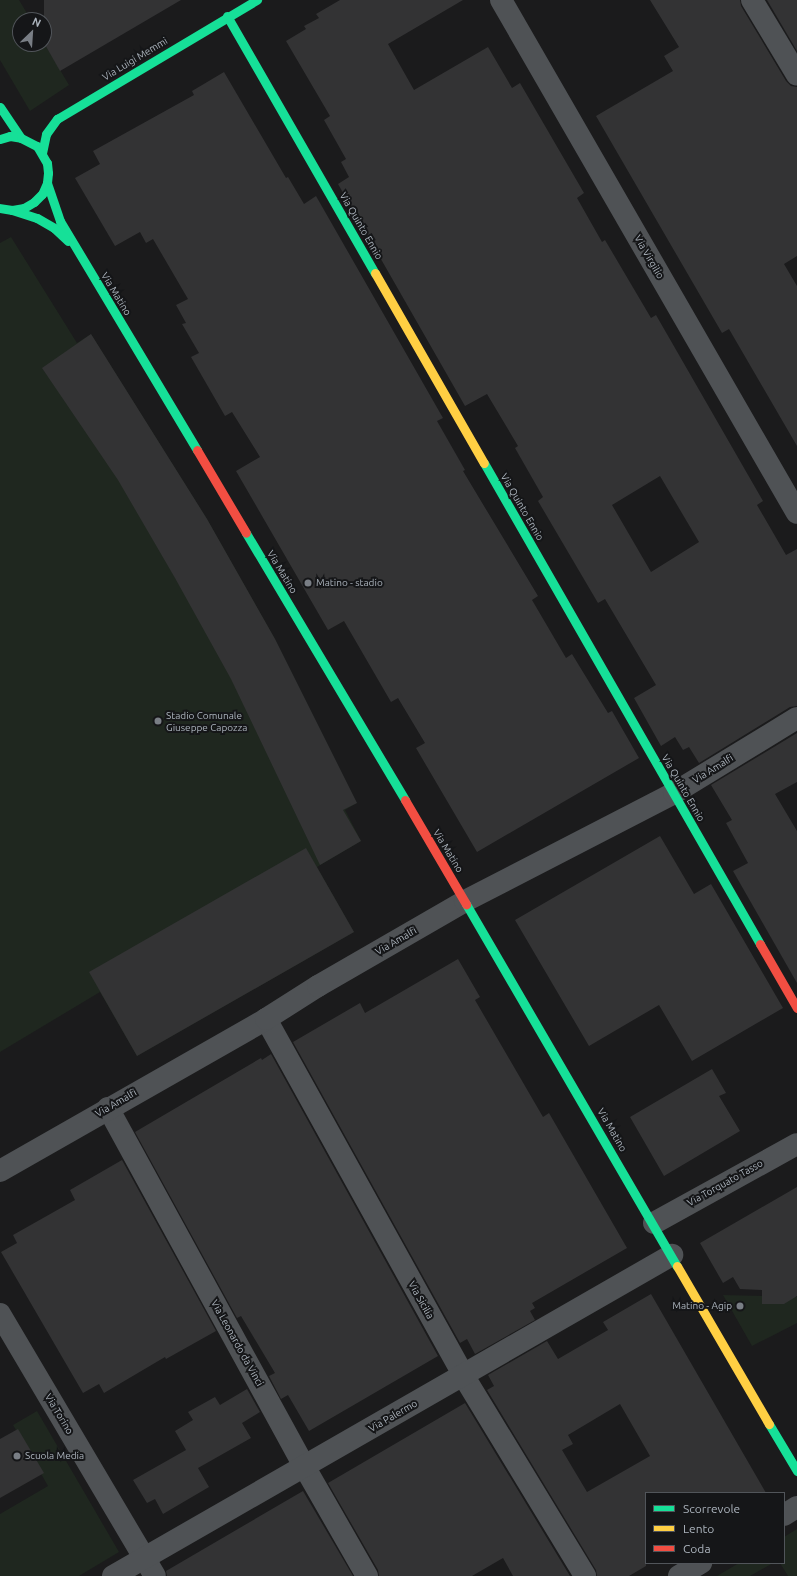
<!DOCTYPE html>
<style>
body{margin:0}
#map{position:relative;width:797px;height:1576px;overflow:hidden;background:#1b1b1c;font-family:Ubuntu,sans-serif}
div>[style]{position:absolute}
.green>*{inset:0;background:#1f271f}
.building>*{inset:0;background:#333334}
.street>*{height:22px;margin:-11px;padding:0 11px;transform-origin:11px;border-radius:11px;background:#4f5255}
.fast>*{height:9px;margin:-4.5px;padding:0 4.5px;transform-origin:4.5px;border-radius:4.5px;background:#16e098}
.slow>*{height:9px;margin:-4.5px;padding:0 4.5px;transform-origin:4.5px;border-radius:4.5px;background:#ffcf43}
.jam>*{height:9px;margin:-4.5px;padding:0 4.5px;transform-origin:4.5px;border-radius:4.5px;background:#f24e42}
.dots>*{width:11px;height:11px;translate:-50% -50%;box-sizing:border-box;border:2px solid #151618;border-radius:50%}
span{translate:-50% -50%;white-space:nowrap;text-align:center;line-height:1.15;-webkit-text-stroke:4px #151618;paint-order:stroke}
.street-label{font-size:10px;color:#acb4bd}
.poi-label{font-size:10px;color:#acb4bd}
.left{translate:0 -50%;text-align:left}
.right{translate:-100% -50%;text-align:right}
.legend{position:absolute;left:645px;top:1492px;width:140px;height:72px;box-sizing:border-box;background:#151618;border:1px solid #51555a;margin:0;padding:5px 7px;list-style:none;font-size:12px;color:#acb4bd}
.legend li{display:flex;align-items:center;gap:8px;height:20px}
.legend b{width:20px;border:1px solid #51555a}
.north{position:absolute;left:12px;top:12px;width:40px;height:40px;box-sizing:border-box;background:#151618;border:1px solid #51555a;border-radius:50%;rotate:25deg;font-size:11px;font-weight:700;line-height:16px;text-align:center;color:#acb4bd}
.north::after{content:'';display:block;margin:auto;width:14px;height:18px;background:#797e85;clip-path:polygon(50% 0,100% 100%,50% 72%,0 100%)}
</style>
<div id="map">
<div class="green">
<div style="clip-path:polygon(0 0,19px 0,31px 20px,20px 20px,20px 44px,44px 43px,69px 85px,30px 111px,0 60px)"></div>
<div style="clip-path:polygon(11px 237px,77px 343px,91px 334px,207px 519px,275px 639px,357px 803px,345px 810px,361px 841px,317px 867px,354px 932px,137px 1056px,100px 992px,0 1052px,0 243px)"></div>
<div style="clip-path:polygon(723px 1295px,797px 1297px,797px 1323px,752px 1346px)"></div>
<div style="clip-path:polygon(37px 1411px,119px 1552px,79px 1576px,0 1576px,0 1514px,48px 1486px,13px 1425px)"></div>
<div style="clip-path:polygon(797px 1529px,797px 1576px,788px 1576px,780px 1563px,784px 1563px,784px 1537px)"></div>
<div style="clip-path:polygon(739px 1563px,773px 1563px,750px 1576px,717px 1576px)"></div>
</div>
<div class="building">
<div style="clip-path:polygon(44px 0,181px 0,60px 71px,44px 43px)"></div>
<div style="clip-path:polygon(evenodd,340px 0,463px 0,388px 44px,414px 90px,488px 47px,512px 88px,520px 83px,584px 193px,577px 198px,602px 242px,605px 240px,651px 318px,656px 315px,763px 501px,757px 505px,786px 555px,797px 549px,797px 706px,790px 707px,699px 763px,689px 747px,683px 750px,675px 737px,661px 746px,634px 698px,656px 685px,605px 599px,598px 603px,538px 501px,543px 497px,515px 448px,518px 446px,487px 394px,465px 406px,338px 184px,349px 177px,341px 162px,346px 159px,324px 120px,330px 116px,286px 41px,306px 29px,304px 26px,319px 18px,316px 14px,340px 0,660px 476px,699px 542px,651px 572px,612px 505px,660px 476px)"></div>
<div style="clip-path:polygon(650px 0,740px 0,741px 6px,786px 81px,791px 86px,797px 87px,797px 256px,784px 264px,797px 286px,797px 446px,729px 329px,722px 333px,596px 116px,673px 71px,664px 56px,679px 47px)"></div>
<div style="clip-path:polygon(767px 0,797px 0,797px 51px)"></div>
<div style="clip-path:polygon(224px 72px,286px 178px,288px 177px,304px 204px,316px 196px,443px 418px,437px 421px,465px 470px,463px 471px,538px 596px,532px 600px,566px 658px,572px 654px,608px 713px,612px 711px,639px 758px,477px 852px,416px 748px,425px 743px,398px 698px,391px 702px,344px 621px,328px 630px,236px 471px,260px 457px,232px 412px,225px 416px,191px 357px,199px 353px,182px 324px,186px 323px,176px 305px,188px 299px,153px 239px,146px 243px,140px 232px,115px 246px,75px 178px,100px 164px,93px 151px,194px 95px,192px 91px)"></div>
<div style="clip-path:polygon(91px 334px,207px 519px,275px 639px,357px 803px,343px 810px,361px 841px,320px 865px,231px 679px,175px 578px,118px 480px,42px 368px)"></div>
<div style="clip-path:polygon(797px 733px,797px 782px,775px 794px,797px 831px,797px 983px,733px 871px,748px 863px,726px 823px,732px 820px,711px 785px)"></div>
<div style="clip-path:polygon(660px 836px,694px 894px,711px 884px,783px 1008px,692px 1061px,659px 1005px,589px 1046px,515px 920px)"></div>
<div style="clip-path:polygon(306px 848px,354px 932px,137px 1056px,89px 972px)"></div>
<div style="clip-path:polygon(458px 959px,480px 997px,475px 1000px,543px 1117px,549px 1113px,627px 1248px,532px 1303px,535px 1308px,530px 1311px,535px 1320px,475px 1354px,467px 1339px,460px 1343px,293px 1042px,360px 1003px,365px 1013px)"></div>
<div style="clip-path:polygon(271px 1054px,438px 1356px,309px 1431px,288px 1395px,281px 1399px,269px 1376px,275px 1373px,241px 1316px,237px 1318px,135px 1132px,261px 1058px,262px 1060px)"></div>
<div style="clip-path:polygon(712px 1069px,726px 1093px,719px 1096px,740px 1131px,664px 1176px,630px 1117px)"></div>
<div style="clip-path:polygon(122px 1160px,216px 1331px,166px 1359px,165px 1357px,104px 1393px,99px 1384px,83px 1393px,1px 1252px,17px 1243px,13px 1235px,75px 1200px,70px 1190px)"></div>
<div style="clip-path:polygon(797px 1187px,797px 1296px,784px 1304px,762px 1304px,762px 1290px,740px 1289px,733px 1277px,723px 1283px,700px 1243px)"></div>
<div style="clip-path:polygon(evenodd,651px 1294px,766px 1493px,646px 1493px,646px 1566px,629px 1576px,597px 1576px,596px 1570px,487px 1390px,494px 1386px,488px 1375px,547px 1341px,558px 1359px,608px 1330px,603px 1322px,651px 1294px,620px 1404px,650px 1456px,587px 1492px,562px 1450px,573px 1444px,568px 1435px,620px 1404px)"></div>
<div style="clip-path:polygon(247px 1389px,260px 1412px,242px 1423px,251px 1438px,198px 1468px,209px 1487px,163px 1514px,155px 1499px,147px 1503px,133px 1480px,186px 1450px,175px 1431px,193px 1420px,188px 1412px,215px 1397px,220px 1405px)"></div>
<div style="clip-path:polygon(465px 1403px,570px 1576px,513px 1576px,503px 1558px,472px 1576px,379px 1576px,378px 1570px,328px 1483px)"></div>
<div style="clip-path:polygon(18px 1429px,44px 1473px,0 1498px,0 1439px)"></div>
<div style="clip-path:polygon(303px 1491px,353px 1576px,167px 1576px,166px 1571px)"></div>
</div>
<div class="street">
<div style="left:501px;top:0;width:592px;rotate:60.02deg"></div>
<div style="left:752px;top:0;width:87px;rotate:59deg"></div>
<div style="left:266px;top:1019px;width:407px;rotate:61deg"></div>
<div style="left:463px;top:1375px;width:235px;rotate:58.7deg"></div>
<div style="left:108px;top:1108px;width:408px;rotate:61.3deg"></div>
<div style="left:304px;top:1466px;width:127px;rotate:60.2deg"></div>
<div style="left:0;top:1171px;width:306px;rotate:-29.7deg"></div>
<div style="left:266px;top:1019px;width:62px;rotate:-32.4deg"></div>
<div style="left:318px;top:986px;width:170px;rotate:-30deg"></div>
<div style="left:465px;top:901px;width:235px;rotate:-27.3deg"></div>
<div style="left:674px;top:793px;width:144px;rotate:-31.4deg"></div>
<div style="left:654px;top:1223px;width:163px;rotate:-28.9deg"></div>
<div style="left:0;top:1314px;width:304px;rotate:59.4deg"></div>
<div style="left:784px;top:1515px;width:15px;rotate:-32deg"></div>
<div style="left:113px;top:1576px;width:645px;rotate:-29.87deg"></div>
<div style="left:679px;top:1576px;width:26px;rotate:-31deg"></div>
</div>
<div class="fast">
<div style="left:227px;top:16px;width:297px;rotate:60.1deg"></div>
<div style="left:0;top:107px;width:37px;rotate:56deg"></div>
<div style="left:0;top:139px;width:10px;rotate:-17deg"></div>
<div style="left:10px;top:136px;width:11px;rotate:10deg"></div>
<div style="left:21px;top:138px;width:18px;rotate:27deg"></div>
<div style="left:37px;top:146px;width:20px;rotate:60deg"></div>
<div style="left:47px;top:163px;width:10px;rotate:84deg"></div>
<div style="left:48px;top:173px;width:10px;rotate:96deg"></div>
<div style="left:47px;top:183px;width:12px;rotate:114deg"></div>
<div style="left:42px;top:194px;width:11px;rotate:135deg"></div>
<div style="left:34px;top:202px;width:12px;rotate:149deg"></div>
<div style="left:24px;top:208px;width:12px;rotate:171deg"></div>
<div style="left:12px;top:210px;width:12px;rotate:-171deg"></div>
<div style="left:42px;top:153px;width:19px;rotate:-78deg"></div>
<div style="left:46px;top:134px;width:19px;rotate:-54deg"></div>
<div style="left:57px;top:119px;width:233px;rotate:-30.8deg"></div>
<div style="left:47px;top:183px;width:40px;rotate:71.1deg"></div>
<div style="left:60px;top:221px;width:267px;rotate:59.1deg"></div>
<div style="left:12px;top:210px;width:26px;rotate:18deg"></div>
<div style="left:37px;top:218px;width:20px;rotate:30deg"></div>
<div style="left:54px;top:228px;width:19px;rotate:43deg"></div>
<div style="left:484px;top:463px;width:555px;rotate:60.15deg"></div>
<div style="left:246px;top:533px;width:311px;rotate:59.2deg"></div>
<div style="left:466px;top:904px;width:419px;rotate:59.8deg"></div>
<div style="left:769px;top:1424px;width:55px;rotate:59.2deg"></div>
</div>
<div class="slow">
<div style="left:375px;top:273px;width:219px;rotate:60.2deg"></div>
<div style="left:677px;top:1266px;width:183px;rotate:59.8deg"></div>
</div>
<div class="jam">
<div style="left:197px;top:450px;width:96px;rotate:59.4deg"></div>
<div style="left:405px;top:800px;width:121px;rotate:59.6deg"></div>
<div style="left:760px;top:944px;width:74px;rotate:60deg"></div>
</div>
<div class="dots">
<div style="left:308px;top:583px;background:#797e85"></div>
<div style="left:158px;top:721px;background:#797e85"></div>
<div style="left:740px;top:1306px;background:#797e85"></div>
<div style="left:17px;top:1456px;background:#797e85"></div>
</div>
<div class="street-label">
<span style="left:135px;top:59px;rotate:-31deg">Via Luigi Memmi</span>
<span style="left:361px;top:226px;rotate:60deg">Via Quinto Ennio</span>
<span style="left:649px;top:257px;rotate:60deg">Via Virgilio</span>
<span style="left:116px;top:294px;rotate:59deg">Via Matino</span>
<span style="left:522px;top:507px;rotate:60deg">Via Quinto Ennio</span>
<span style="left:282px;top:572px;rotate:59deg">Via Matino</span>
<span style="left:713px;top:769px;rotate:-32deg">Via Amalfi</span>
<span style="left:683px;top:788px;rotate:60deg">Via Quinto Ennio</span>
<span style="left:448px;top:851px;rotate:59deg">Via Matino</span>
<span style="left:396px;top:941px;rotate:-30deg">Via Amalfi</span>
<span style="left:116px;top:1103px;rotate:-30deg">Via Amalfi</span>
<span style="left:612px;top:1130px;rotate:60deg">Via Matino</span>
<span style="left:725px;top:1183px;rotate:-29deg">Via Torquato Tasso</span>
<span style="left:421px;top:1300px;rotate:61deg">Via Sicilia</span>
<span style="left:237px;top:1343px;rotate:61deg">Via Leonardo da Vinci</span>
<span style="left:59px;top:1414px;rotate:59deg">Via Torino</span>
<span style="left:393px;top:1416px;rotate:-30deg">Via Palermo</span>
</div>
<div class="poi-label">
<span class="left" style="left:316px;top:583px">Matino - stadio</span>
<span class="left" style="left:166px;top:721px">Stadio Comunale<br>Giuseppe Capozza</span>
<span class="right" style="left:732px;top:1306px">Matino - Agip</span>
<span class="left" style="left:25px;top:1456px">Scuola Media</span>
</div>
<ul class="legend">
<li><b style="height:5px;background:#16e098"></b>Scorrevole</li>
<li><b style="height:5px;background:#ffcf43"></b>Lento</li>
<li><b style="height:5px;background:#f24e42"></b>Coda</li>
</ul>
<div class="north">N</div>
</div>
